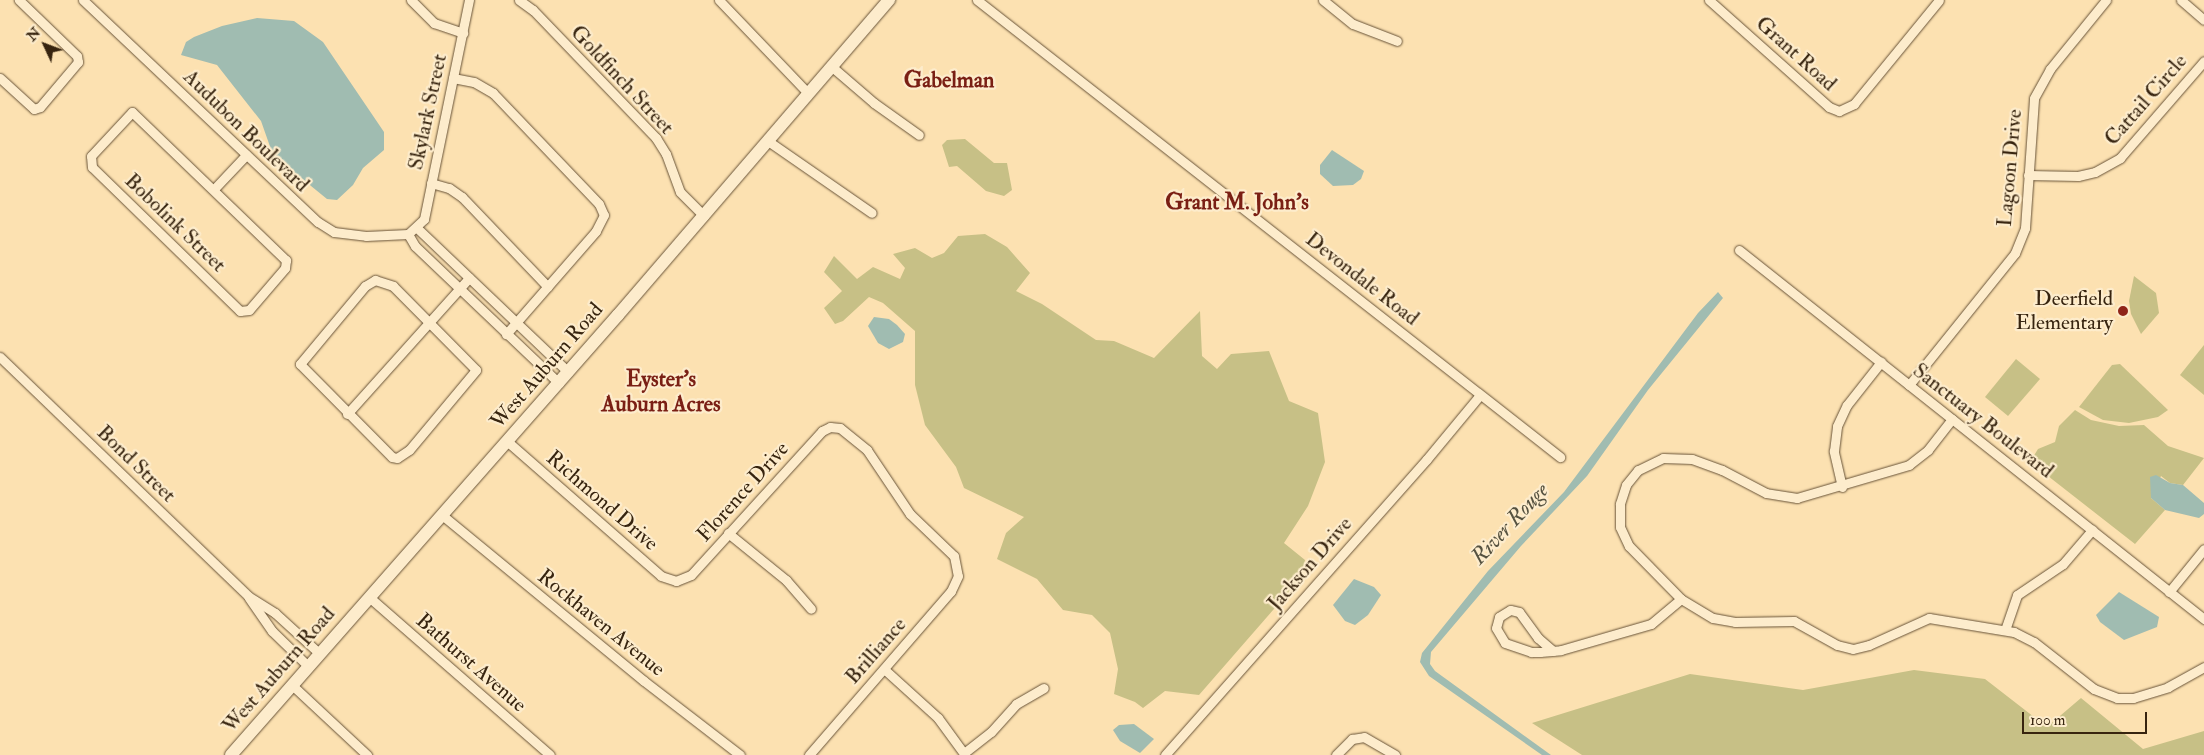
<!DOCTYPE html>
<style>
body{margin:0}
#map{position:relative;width:2204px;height:755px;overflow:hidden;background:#fce1b1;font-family:"IM FELL Double Pica",serif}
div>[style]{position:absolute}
.green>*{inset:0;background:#c7c086}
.water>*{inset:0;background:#a0bcb1}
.roads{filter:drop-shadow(0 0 1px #685338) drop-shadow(0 0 1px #685338)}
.street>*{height:9px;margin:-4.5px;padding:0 4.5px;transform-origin:4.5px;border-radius:4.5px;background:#fdeccc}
.secondary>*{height:12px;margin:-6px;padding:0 6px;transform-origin:6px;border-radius:6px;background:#fdeccc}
.dots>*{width:14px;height:14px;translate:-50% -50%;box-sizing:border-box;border:2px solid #fdeccc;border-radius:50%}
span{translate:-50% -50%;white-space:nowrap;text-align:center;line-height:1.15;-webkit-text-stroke:4.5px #fdeccc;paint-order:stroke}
.street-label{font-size:21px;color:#37240f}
.poi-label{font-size:21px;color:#37240f}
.right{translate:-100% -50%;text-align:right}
.neighbourhood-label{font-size:22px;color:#7a1f14;font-weight:700}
.water-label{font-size:22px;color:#565240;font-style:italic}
.north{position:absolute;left:20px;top:20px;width:50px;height:50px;-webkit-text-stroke:4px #fdeccc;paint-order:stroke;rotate:313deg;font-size:14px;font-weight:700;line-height:20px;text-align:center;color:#37240f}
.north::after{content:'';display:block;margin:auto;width:18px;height:22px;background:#37240f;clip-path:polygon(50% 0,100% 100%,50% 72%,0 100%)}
.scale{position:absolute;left:2022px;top:712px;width:125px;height:22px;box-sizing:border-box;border:2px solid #37240f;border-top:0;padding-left:6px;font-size:15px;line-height:18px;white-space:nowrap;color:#37240f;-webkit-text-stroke:4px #fdeccc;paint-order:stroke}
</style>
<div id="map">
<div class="green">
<div style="clip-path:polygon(965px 139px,994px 163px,1007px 163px,1012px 190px,1004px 196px,986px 191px,957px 166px,949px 167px,942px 145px,947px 140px)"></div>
<div style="clip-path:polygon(985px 234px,1007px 247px,1030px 273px,1016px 291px,1042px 304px,1096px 340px,1114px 341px,1154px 358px,1200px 311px,1202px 356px,1217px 369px,1231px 354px,1269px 351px,1289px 401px,1318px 413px,1325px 462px,1308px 506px,1284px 543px,1305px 560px,1301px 578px,1199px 695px,1165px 691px,1143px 708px,1135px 702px,1114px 694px,1118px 669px,1110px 633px,1092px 615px,1063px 610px,1037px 579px,997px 559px,1006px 533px,1024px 517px,964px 488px,956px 467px,925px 425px,915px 385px,915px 331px,883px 303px,869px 297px,843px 321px,835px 324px,824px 308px,842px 291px,824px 272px,834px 256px,857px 279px,873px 267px,900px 279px,905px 268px,893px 254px,915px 248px,932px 258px,944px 253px,958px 236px)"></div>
<div style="clip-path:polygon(2134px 276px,2156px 293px,2159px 313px,2141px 334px,2131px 314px,2129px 301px)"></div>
<div style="clip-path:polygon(2204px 345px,2204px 395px,2180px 375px)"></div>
<div style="clip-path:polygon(2016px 359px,2040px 379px,2008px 416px,1985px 397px)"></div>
<div style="clip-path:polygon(2120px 364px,2168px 410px,2158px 417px,2129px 423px,2103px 420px,2079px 407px,2112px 365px)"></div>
<div style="clip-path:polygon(2075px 410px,2091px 420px,2119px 426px,2144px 425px,2168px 446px,2204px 458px,2183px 485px,2170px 483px,2161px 476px,2151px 498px,2165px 510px,2135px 544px,2030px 462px,2038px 449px,2055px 442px,2059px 426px)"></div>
<div style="clip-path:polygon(1914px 670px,1985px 679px,2047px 727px,2081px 698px,2143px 749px,2204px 731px,2204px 755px,1582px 755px,1532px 723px,1690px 674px,1803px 690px)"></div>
</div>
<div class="water">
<div style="clip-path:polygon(257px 18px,294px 21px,323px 42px,384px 132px,384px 150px,363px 168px,353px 185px,337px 200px,327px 199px,273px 155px,261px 121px,217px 65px,181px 55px,186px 42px,194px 37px,222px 26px)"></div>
<div style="clip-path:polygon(1332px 150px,1364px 171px,1361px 179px,1353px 185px,1333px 186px,1320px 174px,1320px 165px)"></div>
<div style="clip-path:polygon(1718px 292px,1723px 298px,1648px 390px,1587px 476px,1521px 546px,1431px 652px,1430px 664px,1435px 671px,1551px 755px,1542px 755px,1429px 676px,1420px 662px,1422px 653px,1488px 571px,1564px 492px,1698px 313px)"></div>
<div style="clip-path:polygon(874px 317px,889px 319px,897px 325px,905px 334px,903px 342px,889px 349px,878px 343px,868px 326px)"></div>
<div style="clip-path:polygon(2156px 475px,2170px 483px,2183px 485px,2204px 503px,2204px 514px,2199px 518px,2165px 510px,2151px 498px,2150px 477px)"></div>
<div style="clip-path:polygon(1354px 579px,1374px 587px,1381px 595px,1368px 615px,1355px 625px,1345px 621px,1333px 605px)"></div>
<div style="clip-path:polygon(2119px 592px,2159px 617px,2157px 627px,2124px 640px,2100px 622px,2096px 615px)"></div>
<div style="clip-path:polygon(1134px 724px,1154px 739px,1140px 753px,1120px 741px,1113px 730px,1119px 725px)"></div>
</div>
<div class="roads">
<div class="street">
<div style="left:83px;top:0;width:323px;rotate:43.4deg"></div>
<div style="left:318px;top:222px;width:19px;rotate:32deg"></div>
<div style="left:334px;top:232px;width:32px;rotate:7deg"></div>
<div style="left:366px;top:236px;width:42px;rotate:-2.7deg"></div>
<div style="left:408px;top:234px;width:22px;rotate:-43deg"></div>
<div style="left:424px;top:219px;width:224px;rotate:-78.4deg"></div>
<div style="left:411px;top:0;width:33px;rotate:45deg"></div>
<div style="left:434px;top:23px;width:31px;rotate:19deg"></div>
<div style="left:519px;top:0;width:17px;rotate:36deg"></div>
<div style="left:533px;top:10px;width:178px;rotate:46.1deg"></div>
<div style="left:656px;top:138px;width:19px;rotate:58deg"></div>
<div style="left:666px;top:154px;width:40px;rotate:69.8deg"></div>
<div style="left:680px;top:192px;width:34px;rotate:45deg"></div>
<div style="left:719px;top:0;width:129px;rotate:46.3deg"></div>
<div style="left:977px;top:0;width:741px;rotate:38.09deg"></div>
<div style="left:1323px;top:0;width:38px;rotate:39deg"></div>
<div style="left:1353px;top:24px;width:47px;rotate:21.1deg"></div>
<div style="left:1709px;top:0;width:161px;rotate:41.7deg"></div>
<div style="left:1829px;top:107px;width:11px;rotate:22deg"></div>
<div style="left:1839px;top:111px;width:17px;rotate:-25deg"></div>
<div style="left:1854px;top:104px;width:134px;rotate:-50.7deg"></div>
<div style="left:2181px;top:0;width:30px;rotate:41deg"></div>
<div style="left:831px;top:66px;width:57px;rotate:40.7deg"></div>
<div style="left:874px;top:103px;width:55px;rotate:35.4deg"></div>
<div style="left:0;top:78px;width:46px;rotate:42.4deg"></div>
<div style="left:34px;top:109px;width:6px;rotate:-18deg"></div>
<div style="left:40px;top:107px;width:59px;rotate:-49.8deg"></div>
<div style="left:78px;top:62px;width:6px;rotate:-99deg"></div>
<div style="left:77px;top:56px;width:81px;rotate:-136deg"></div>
<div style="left:453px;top:78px;width:21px;rotate:11deg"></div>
<div style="left:474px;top:82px;width:22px;rotate:30deg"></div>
<div style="left:493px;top:93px;width:153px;rotate:46.3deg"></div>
<div style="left:599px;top:204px;width:12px;rotate:66deg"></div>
<div style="left:604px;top:215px;width:18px;rotate:117deg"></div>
<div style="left:596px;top:231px;width:137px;rotate:131.1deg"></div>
<div style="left:132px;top:112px;width:214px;rotate:43.9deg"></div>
<div style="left:286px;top:260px;width:8px;rotate:97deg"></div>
<div style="left:285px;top:268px;width:55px;rotate:130.6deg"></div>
<div style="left:249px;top:310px;width:9px;rotate:174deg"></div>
<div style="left:240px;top:311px;width:206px;rotate:-135.8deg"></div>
<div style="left:92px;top:167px;width:11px;rotate:-95deg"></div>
<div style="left:91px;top:156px;width:60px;rotate:-47deg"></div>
<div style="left:768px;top:141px;width:126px;rotate:34.7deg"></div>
<div style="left:2028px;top:175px;width:50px;rotate:1.1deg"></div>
<div style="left:2078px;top:176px;width:17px;rotate:-13deg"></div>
<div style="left:2095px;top:172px;width:29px;rotate:-29deg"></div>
<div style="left:2120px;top:158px;width:128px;rotate:-49.1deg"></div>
<div style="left:431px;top:183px;width:19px;rotate:16deg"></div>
<div style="left:449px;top:188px;width:16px;rotate:35deg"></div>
<div style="left:462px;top:197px;width:124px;rotate:46.3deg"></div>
<div style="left:214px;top:189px;width:47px;rotate:-46.7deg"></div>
<div style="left:417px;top:228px;width:209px;rotate:43.6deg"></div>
<div style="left:408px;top:234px;width:14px;rotate:60deg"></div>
<div style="left:415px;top:246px;width:199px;rotate:43.6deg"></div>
<div style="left:1739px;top:250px;width:594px;rotate:38.43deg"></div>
<div style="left:375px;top:280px;width:19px;rotate:18deg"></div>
<div style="left:393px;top:286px;width:118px;rotate:45.3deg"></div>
<div style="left:476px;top:370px;width:104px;rotate:129.9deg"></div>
<div style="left:409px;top:450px;width:14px;rotate:146deg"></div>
<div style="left:397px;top:458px;width:5px;rotate:-169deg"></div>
<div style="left:392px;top:457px;width:131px;rotate:-134.7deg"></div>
<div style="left:300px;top:364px;width:102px;rotate:-50.2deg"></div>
<div style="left:365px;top:286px;width:12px;rotate:-31deg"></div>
<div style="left:0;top:357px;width:344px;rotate:43.9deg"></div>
<div style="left:248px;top:596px;width:32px;rotate:32deg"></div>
<div style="left:275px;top:613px;width:59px;rotate:42.3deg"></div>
<div style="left:1909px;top:385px;width:169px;rotate:-51.2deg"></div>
<div style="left:2015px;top:253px;width:27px;rotate:-68deg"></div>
<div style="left:2025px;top:228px;width:130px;rotate:-86deg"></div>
<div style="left:2034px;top:98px;width:33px;rotate:-61deg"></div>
<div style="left:2050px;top:69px;width:89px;rotate:-50.9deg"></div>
<div style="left:347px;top:414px;width:183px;rotate:-48.1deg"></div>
<div style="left:1952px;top:419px;width:39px;rotate:128deg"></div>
<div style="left:1928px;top:450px;width:24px;rotate:142deg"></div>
<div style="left:1909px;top:465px;width:117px;rotate:163.6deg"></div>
<div style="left:1797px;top:498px;width:31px;rotate:-171deg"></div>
<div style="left:1766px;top:493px;width:50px;rotate:-152.4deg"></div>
<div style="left:1722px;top:470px;width:32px;rotate:-160deg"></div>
<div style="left:1692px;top:459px;width:29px;rotate:-178deg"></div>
<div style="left:1663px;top:458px;width:28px;rotate:154deg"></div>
<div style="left:1638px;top:470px;width:19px;rotate:129deg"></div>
<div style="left:1626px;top:485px;width:20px;rotate:108deg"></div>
<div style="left:1620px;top:504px;width:23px;rotate:90deg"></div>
<div style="left:1620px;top:527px;width:21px;rotate:65deg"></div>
<div style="left:1629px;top:546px;width:74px;rotate:45.5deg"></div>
<div style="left:1681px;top:599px;width:37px;rotate:31deg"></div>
<div style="left:1713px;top:618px;width:22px;rotate:10deg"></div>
<div style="left:1735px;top:622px;width:59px;rotate:-1deg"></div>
<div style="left:1794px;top:621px;width:49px;rotate:29.2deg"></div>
<div style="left:1837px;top:645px;width:16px;rotate:14deg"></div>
<div style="left:1853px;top:649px;width:16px;rotate:-14deg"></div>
<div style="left:1869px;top:645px;width:66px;rotate:-24.2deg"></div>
<div style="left:1929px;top:618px;width:86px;rotate:9.4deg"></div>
<div style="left:2014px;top:632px;width:22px;rotate:27deg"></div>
<div style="left:2034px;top:642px;width:76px;rotate:38.1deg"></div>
<div style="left:2094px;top:689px;width:25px;rotate:21deg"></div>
<div style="left:2117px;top:698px;width:16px"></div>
<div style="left:2133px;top:698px;width:37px;rotate:-17deg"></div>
<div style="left:2168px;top:687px;width:41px;rotate:-29.1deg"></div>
<div style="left:508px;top:442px;width:203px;rotate:41.2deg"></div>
<div style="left:661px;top:576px;width:16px;rotate:18deg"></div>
<div style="left:676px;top:581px;width:16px;rotate:-22deg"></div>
<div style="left:691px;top:575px;width:195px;rotate:-47.7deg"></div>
<div style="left:822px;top:431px;width:9px;rotate:-27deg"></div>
<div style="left:830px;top:427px;width:10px;rotate:6deg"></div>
<div style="left:840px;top:428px;width:35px;rotate:39deg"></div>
<div style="left:867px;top:450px;width:77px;rotate:56.1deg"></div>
<div style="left:910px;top:514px;width:61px;rotate:43.7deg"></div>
<div style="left:954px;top:556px;width:20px;rotate:79deg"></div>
<div style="left:958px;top:576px;width:17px;rotate:115deg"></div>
<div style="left:951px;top:591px;width:217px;rotate:130.9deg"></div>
<div style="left:1842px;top:487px;width:37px;rotate:-103deg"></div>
<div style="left:1834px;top:451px;width:25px;rotate:-83deg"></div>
<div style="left:1837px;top:426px;width:23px;rotate:-65deg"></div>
<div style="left:1847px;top:405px;width:55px;rotate:-51.7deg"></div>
<div style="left:442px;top:515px;width:261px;rotate:39.4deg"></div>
<div style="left:644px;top:681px;width:121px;rotate:37.6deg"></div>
<div style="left:728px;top:533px;width:75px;rotate:39deg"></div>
<div style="left:786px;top:580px;width:38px;rotate:49deg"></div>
<div style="left:2169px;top:592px;width:55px;rotate:-50.9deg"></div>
<div style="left:369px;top:597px;width:240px;rotate:41.1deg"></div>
<div style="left:249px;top:598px;width:40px;rotate:55.1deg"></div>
<div style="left:272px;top:631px;width:50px;rotate:44.2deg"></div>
<div style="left:2005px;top:630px;width:37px;rotate:-71deg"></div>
<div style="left:2017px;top:595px;width:55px;rotate:-34deg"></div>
<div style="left:2063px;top:564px;width:45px;rotate:-49.5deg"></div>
<div style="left:1553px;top:651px;width:20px;rotate:-139deg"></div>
<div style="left:1538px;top:638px;width:32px;rotate:-126deg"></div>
<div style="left:1519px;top:612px;width:9px;rotate:-167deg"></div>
<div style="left:1510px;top:610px;width:13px;rotate:148deg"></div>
<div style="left:1499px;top:617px;width:11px;rotate:105deg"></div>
<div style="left:1496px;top:628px;width:17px;rotate:59deg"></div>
<div style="left:1505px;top:643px;width:28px;rotate:19deg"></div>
<div style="left:1531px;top:652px;width:9px"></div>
<div style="left:1540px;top:652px;width:21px;rotate:-5deg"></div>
<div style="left:1561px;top:650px;width:94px;rotate:-16.1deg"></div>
<div style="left:1651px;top:624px;width:39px;rotate:-40deg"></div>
<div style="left:884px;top:669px;width:73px;rotate:42.2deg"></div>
<div style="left:938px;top:718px;width:46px;rotate:53.9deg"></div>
<div style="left:292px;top:685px;width:103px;rotate:43deg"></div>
<div style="left:964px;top:753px;width:34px;rotate:-38deg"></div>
<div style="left:991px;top:732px;width:38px;rotate:-48deg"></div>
<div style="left:1016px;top:704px;width:32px;rotate:-30deg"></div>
<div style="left:1165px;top:755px;width:395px;rotate:-48.5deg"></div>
<div style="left:1427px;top:459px;width:83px;rotate:-50.4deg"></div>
<div style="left:1336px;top:755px;width:23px;rotate:-45deg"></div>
<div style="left:1352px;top:739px;width:12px;rotate:-9deg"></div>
<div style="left:1364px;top:737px;width:36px;rotate:30deg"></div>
</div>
<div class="secondary">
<div style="left:231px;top:755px;width:586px;rotate:-48.67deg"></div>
<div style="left:618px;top:315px;width:416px;rotate:-49.3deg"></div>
</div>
</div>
<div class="dots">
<div style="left:2123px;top:311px;background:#8f2418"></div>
</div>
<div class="street-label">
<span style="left:1796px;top:54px;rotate:42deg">Grant Road</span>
<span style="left:622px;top:80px;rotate:47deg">Goldfinch Street</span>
<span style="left:2146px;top:100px;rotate:-49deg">Cattail Circle</span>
<span style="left:428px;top:112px;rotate:-78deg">Skylark Street</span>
<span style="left:246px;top:131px;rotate:44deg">Audubon Boulevard</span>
<span style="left:2010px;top:168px;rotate:-85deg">Lagoon Drive</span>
<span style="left:175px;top:223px;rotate:44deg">Bobolink Street</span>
<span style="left:1362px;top:279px;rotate:38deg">Devondale Road</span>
<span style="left:547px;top:366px;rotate:-49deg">West Auburn Road</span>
<span style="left:1983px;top:421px;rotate:38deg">Sanctuary Boulevard</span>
<span style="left:136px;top:464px;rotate:44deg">Bond Street</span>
<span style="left:743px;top:492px;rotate:-48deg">Florence Drive</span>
<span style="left:602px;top:501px;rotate:41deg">Richmond Drive</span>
<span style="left:1310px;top:564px;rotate:-49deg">Jackson Drive</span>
<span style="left:601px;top:623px;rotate:39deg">Rockhaven Avenue</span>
<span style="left:876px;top:651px;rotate:-49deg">Brilliance</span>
<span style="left:471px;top:663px;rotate:41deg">Bathurst Avenue</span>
<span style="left:279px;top:670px;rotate:-49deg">West Auburn Road</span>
</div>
<div class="poi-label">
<span class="right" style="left:2113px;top:311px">Deerfield<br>Elementary</span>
</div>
<div class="neighbourhood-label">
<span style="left:949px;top:81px">Gabelman</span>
<span style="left:1237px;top:203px">Grant M. John's</span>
<span style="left:661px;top:392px">Eyster's<br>Auburn Acres</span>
</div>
<div class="water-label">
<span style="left:1510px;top:524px;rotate:-47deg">River Rouge</span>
</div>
<div class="north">N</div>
<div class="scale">100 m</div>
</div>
